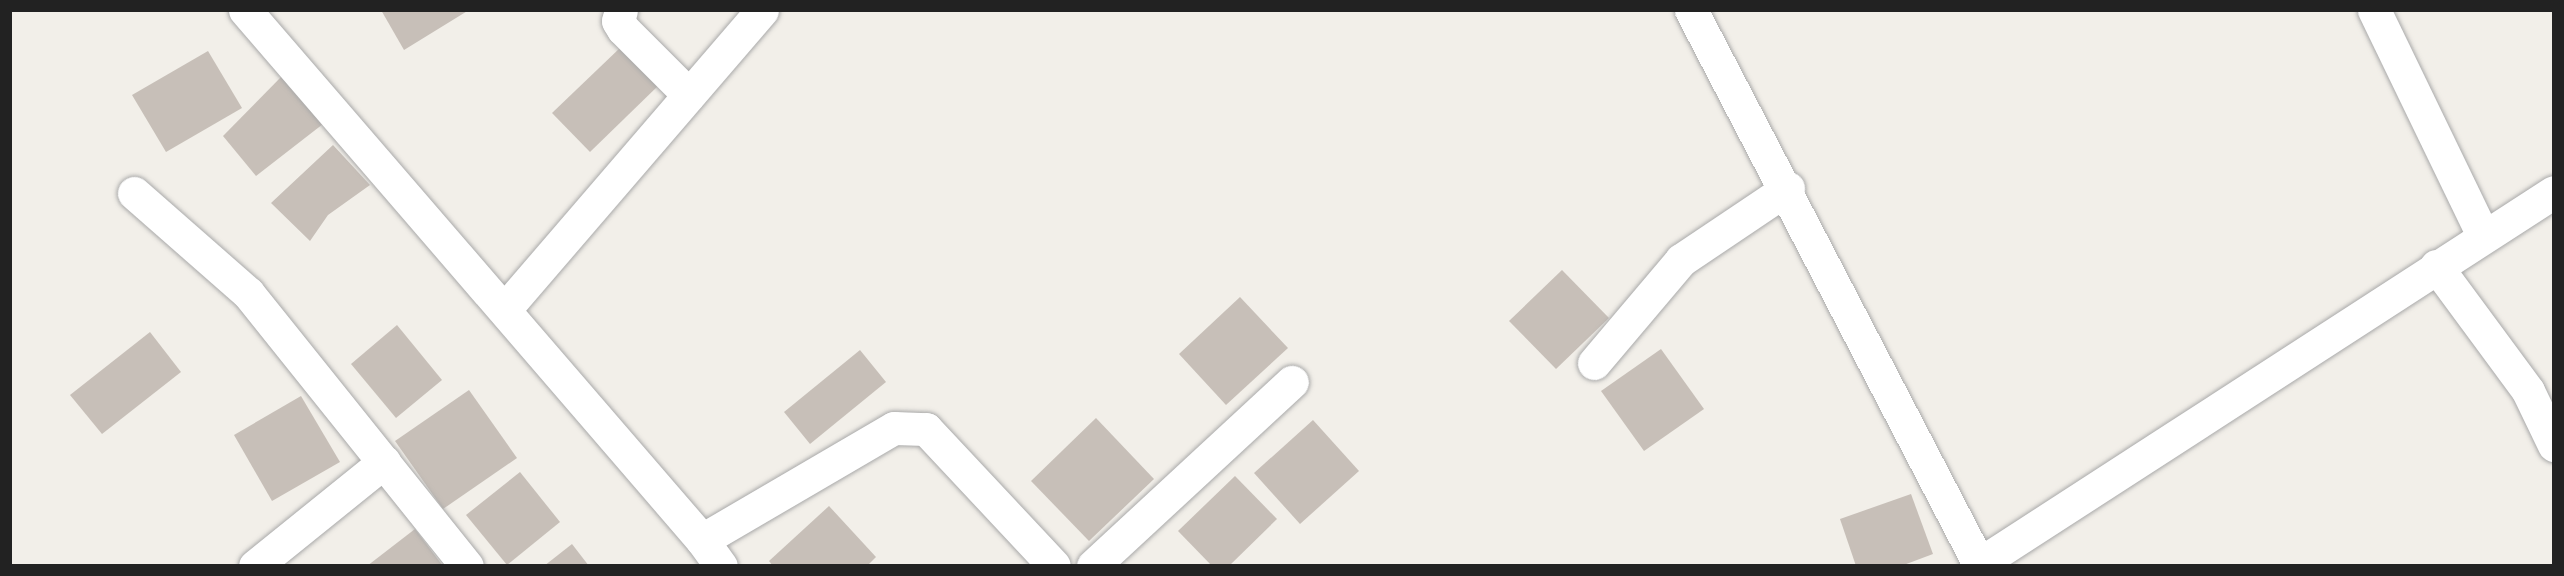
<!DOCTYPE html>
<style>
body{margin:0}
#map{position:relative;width:2564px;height:576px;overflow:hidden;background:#f2efe9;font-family:"Golos Text",sans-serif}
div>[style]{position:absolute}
.building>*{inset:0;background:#c7bfb8}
.roads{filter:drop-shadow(0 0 2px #a9a9a9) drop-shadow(0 0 2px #a9a9a9)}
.minor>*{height:33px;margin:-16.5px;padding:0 16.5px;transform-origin:16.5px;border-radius:16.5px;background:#fff}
span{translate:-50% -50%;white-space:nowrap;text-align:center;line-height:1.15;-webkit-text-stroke:6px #fff;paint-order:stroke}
.frame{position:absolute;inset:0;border:12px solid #222;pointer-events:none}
</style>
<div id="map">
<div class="building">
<div style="clip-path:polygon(381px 10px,469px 10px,404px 50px)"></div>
<div style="clip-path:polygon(622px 46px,660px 84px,590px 152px,552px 113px)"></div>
<div style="clip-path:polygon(208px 51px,242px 108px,166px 152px,132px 95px)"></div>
<div style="clip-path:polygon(282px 76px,323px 124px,256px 176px,223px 136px)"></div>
<div style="clip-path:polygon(333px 145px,370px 185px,328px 215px,310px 241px,271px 203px)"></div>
<div style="clip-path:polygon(1562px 270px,1609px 318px,1556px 369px,1509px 321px)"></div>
<div style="clip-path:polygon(1240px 297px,1288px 348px,1226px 405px,1179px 354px)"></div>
<div style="clip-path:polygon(397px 325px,442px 380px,396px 418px,351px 364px)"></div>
<div style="clip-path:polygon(150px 332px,181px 372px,102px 434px,70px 395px)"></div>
<div style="clip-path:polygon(1661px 349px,1704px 409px,1644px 451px,1601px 391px)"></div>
<div style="clip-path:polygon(860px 350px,886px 382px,810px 444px,784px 412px)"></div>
<div style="clip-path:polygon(469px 390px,517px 458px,443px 509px,395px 441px)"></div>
<div style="clip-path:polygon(301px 396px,340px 462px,272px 501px,234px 435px)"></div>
<div style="clip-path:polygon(1096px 418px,1154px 479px,1089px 541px,1031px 481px)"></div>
<div style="clip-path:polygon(1313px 420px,1359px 471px,1300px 524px,1254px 473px)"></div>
<div style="clip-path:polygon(520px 472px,560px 522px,507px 565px,466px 515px)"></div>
<div style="clip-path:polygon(1235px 476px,1277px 519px,1229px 566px,1212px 566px,1178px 531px)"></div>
<div style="clip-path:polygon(1911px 494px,1933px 554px,1901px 566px,1856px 566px,1840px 519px)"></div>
<div style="clip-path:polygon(829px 506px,876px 557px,867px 566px,773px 566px,769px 561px)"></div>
<div style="clip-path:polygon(415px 529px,443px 566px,367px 566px)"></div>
<div style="clip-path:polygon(572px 544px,589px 566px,544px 566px)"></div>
</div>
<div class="roads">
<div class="minor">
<div style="left:245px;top:10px;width:700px;rotate:49.23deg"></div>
<div style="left:702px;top:540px;width:222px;rotate:-30.3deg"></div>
<div style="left:894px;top:428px;width:32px;rotate:2deg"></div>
<div style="left:926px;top:429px;width:187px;rotate:46.9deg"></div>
<div style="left:621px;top:10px;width:11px;rotate:105deg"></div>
<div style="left:618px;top:21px;width:9px;rotate:58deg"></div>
<div style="left:623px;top:29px;width:93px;rotate:45deg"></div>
<div style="left:1691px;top:10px;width:620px;rotate:62.53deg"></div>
<div style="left:2374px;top:10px;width:250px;rotate:64.2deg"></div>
<div style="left:134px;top:193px;width:152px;rotate:41.3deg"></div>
<div style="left:248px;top:293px;width:350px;rotate:51.3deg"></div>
<div style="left:2436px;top:266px;width:155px;rotate:53.6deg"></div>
<div style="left:2528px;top:391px;width:60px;rotate:64.3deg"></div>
<div style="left:505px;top:309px;width:394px;rotate:-49.3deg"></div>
<div style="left:1594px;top:363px;width:135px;rotate:-49.8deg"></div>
<div style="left:1681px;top:260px;width:129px;rotate:-33.9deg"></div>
<div style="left:702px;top:540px;width:32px;rotate:54deg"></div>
<div style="left:255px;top:566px;width:166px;rotate:-38.9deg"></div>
<div style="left:1093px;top:566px;width:271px;rotate:-42.8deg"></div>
<div style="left:1976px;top:566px;width:688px;rotate:-32.91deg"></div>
</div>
</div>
<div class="frame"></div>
</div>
